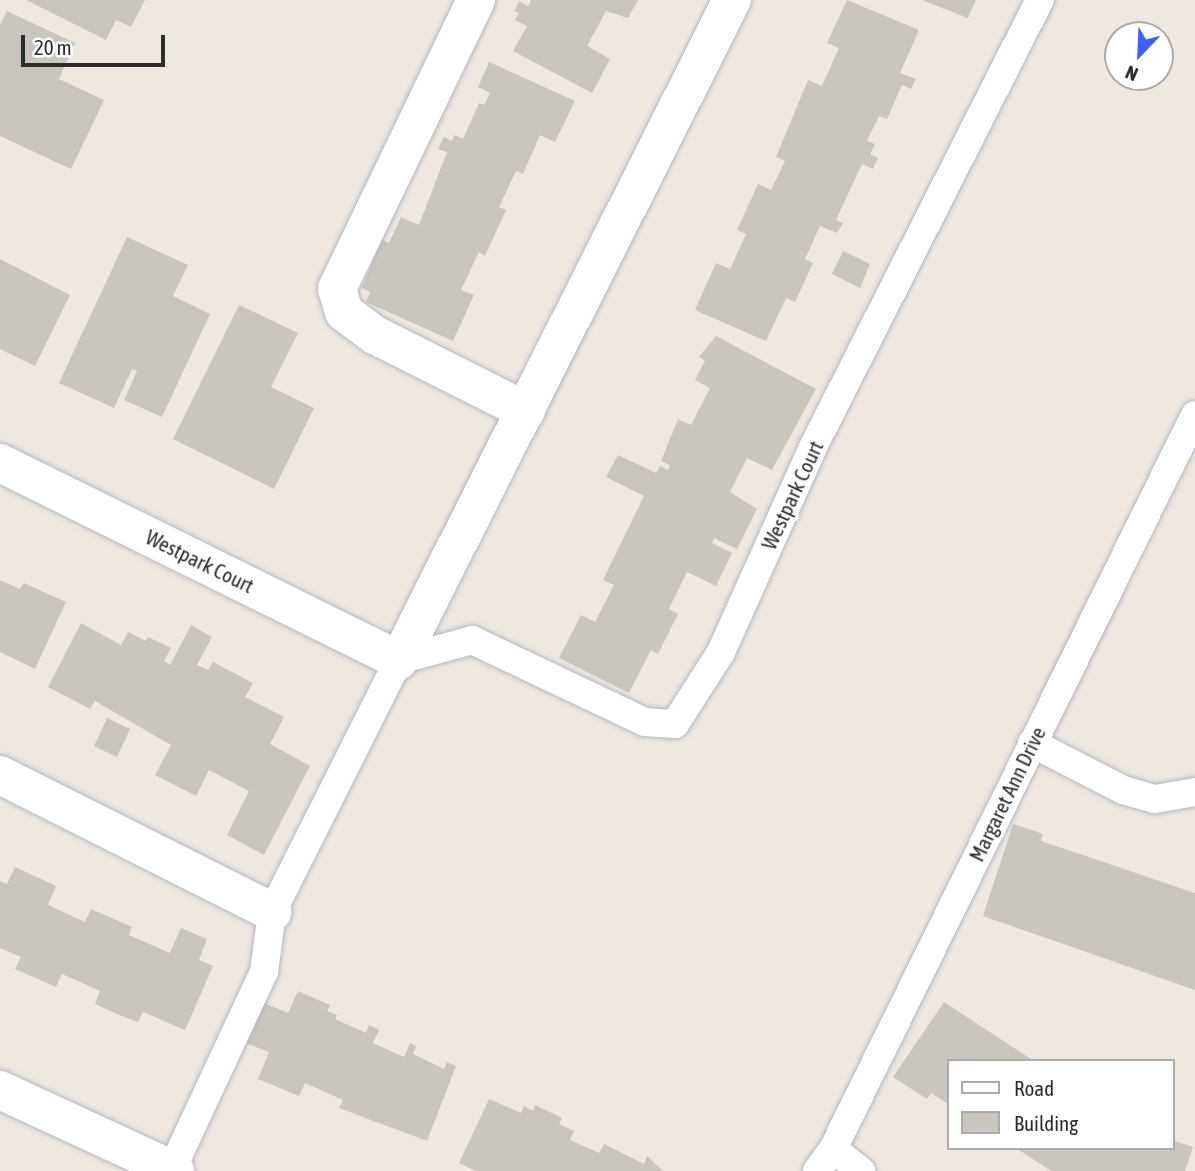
<!DOCTYPE html>
<style>
body{margin:0}
#map{position:relative;width:1195px;height:1171px;overflow:hidden;background:#efe8e0;font-family:"Asap Condensed",sans-serif}
div>[style]{position:absolute}
.building>*{inset:0;background:#cac5bf}
.roads{filter:drop-shadow(0 0 2px #b3b6c1) drop-shadow(0 0 2px #b3b6c1)}
.lane>*{height:28px;margin:-14px;padding:0 14px;transform-origin:14px;border-radius:14px;background:#fff}
.street>*{height:38px;margin:-19px;padding:0 19px;transform-origin:19px;border-radius:19px;background:#fff}
span{translate:-50% -50%;white-space:nowrap;text-align:center;line-height:1.15;-webkit-text-stroke:7px #fff;paint-order:stroke}
.street-label{font-size:21px;color:#2d2d2d}
.legend{position:absolute;left:947px;top:1059px;width:228px;height:91px;box-sizing:border-box;background:#fff;border:2px solid #ababab;margin:0;padding:9px 12px;list-style:none;font-size:21px;color:#2d2d2d}
.legend li{display:flex;align-items:center;gap:14px;height:35px}
.legend b{width:35px;border:2px solid #ababab}
.north{position:absolute;left:1104px;top:21px;width:70px;height:70px;box-sizing:border-box;background:#fff;border:2px solid #ababab;border-radius:50%;rotate:203deg;font-size:19px;font-weight:700;line-height:28px;text-align:center;color:#2d2d2d}
.north::after{content:'';display:block;margin:auto;width:24px;height:32px;background:#3e60fd;clip-path:polygon(50% 0,100% 100%,50% 72%,0 100%)}
.scale{position:absolute;left:21px;top:35px;width:144px;height:32px;box-sizing:border-box;border:4px solid #2d2d2d;border-top:0;padding-left:9px;font-size:21px;line-height:24px;white-space:nowrap;color:#2d2d2d;-webkit-text-stroke:5px #fff;paint-order:stroke}
</style>
<div id="map">
<div class="building">
<div style="clip-path:polygon(26px 0,145px 0,131px 27px,116px 20px,106px 40px)"></div>
<div style="clip-path:polygon(531px 0,638px 0,628px 18px,606px 11px,587px 46px,610px 59px,592px 93px,513px 51px,527px 26px,515px 20px,519px 13px,514px 11px,519px 1px,528px 6px)"></div>
<div style="clip-path:polygon(847px 0,919px 30px,900px 73px,916px 79px,911px 89px,902px 85px,887px 119px,879px 116px,867px 141px,875px 144px,870px 154px,878px 158px,873px 169px,862px 164px,836px 220px,843px 223px,837px 233px,820px 226px,805px 259px,813px 263px,795px 302px,786px 298px,766px 341px,695px 310px,716px 263px,730px 269px,746px 234px,737px 230px,758px 184px,771px 190px,785px 161px,776px 157px,808px 80px,822px 86px,839px 48px,827px 43px)"></div>
<div style="clip-path:polygon(922px 0,976px 0,968px 18px)"></div>
<div style="clip-path:polygon(7px 11px,75px 43px,59px 79px,104px 100px,71px 169px,0 136px,0 25px)"></div>
<div style="clip-path:polygon(489px 62px,575px 101px,555px 142px,540px 135px,523px 174px,516px 171px,499px 207px,506px 210px,485px 256px,479px 252px,461px 290px,474px 295px,453px 341px,366px 302px,370px 292px,362px 288px,381px 239px,389px 243px,401px 217px,419px 225px,447px 152px,438px 149px,444px 137px,452px 141px,454px 135px,463px 139px,479px 103px,484px 105px,490px 93px,478px 87px)"></div>
<div style="clip-path:polygon(127px 237px,188px 265px,173px 296px,210px 314px,162px 417px,124px 400px,137px 371px,132px 369px,114px 408px,59px 383px)"></div>
<div style="clip-path:polygon(843px 251px,870px 264px,860px 288px,832px 274px)"></div>
<div style="clip-path:polygon(0 259px,70px 295px,35px 366px,0 349px)"></div>
<div style="clip-path:polygon(239px 305px,298px 333px,271px 387px,314px 408px,274px 489px,173px 439px)"></div>
<div style="clip-path:polygon(716px 336px,816px 389px,772px 470px,747px 458px,730px 492px,757px 509px,737px 549px,714px 538px,712px 543px,732px 553px,716px 586px,687px 572px,669px 609px,678px 614px,658px 654px,651px 650px,629px 693px,559px 658px,581px 615px,595px 622px,614px 585px,603px 580px,644px 496px,606px 477px,618px 455px,656px 473px,660px 466px,668px 470px,670px 465px,661px 461px,678px 419px,691px 425px,710px 388px,695px 380px,705px 361px,699px 357px)"></div>
<div style="clip-path:polygon(0 580px,20px 589px,24px 583px,66px 602px,35px 669px,0 652px)"></div>
<div style="clip-path:polygon(81px 623px,121px 645px,128px 632px,146px 641px,148px 637px,171px 648px,164px 661px,170px 665px,191px 625px,212px 637px,197px 665px,208px 670px,213px 662px,253px 683px,245px 697px,284px 717px,270px 744px,310px 766px,264px 855px,227px 835px,249px 791px,209px 770px,196px 796px,155px 775px,171px 745px,95px 701px,90px 709px,48px 687px)"></div>
<div style="clip-path:polygon(107px 718px,130px 729px,117px 757px,94px 746px)"></div>
<div style="clip-path:polygon(1013px 824px,1043px 834px,1041px 841px,1195px 893px,1195px 990px,983px 916px)"></div>
<div style="clip-path:polygon(15px 867px,56px 886px,48px 905px,85px 922px,91px 909px,132px 927px,129px 935px,170px 953px,181px 928px,207px 939px,199px 960px,213px 966px,185px 1030px,143px 1012px,138px 1022px,117px 1014px,95px 1004px,100px 991px,62px 974px,56px 987px,15px 969px,21px 957px,0 948px,0 881px,7px 884px)"></div>
<div style="clip-path:polygon(298px 991px,330px 1005px,327px 1011px,337px 1015px,335px 1019px,366px 1033px,369px 1025px,379px 1030px,373px 1043px,404px 1057px,410px 1043px,416px 1046px,413px 1054px,444px 1069px,447px 1062px,456px 1066px,427px 1141px,339px 1108px,343px 1100px,305px 1083px,299px 1096px,258px 1079px,269px 1052px,246px 1043px,264px 1003px,288px 1013px)"></div>
<div style="clip-path:polygon(944px 1002px,1034px 1061px,948px 1061px,948px 1104px,931px 1093px,927px 1099px,893px 1077px)"></div>
<div style="clip-path:polygon(489px 1099px,521px 1113px,524px 1106px,533px 1111px,535px 1105px,562px 1118px,559px 1124px,574px 1131px,570px 1140px,599px 1153px,604px 1144px,644px 1164px,647px 1156px,663px 1171px,475px 1171px,459px 1163px)"></div>
<div style="clip-path:polygon(1172px 1140px,1193px 1147px,1185px 1171px,1051px 1171px,1016px 1148px,1172px 1148px)"></div>
</div>
<div class="roads">
<div class="lane">
<div style="left:1032px;top:743px;width:102px;rotate:27.3deg"></div>
<div style="left:1123px;top:790px;width:33px;rotate:16deg"></div>
<div style="left:1155px;top:799px;width:41px;rotate:-9.9deg"></div>
<div style="left:833px;top:1149px;width:36px;rotate:38deg"></div>
<div style="left:171px;top:1171px;width:220px;rotate:-65deg"></div>
<div style="left:264px;top:972px;width:61px;rotate:-82.4deg"></div>
<div style="left:272px;top:912px;width:282px;rotate:-63.3deg"></div>
<div style="left:399px;top:660px;width:76px;rotate:-15.3deg"></div>
<div style="left:472px;top:640px;width:191px;rotate:25.4deg"></div>
<div style="left:645px;top:722px;width:30px;rotate:4deg"></div>
<div style="left:675px;top:724px;width:85px;rotate:-57.4deg"></div>
<div style="left:721px;top:652px;width:227px;rotate:-65.8deg"></div>
<div style="left:814px;top:445px;width:499px;rotate:-63.1deg"></div>
<div style="left:817px;top:1171px;width:27px;rotate:-54deg"></div>
<div style="left:833px;top:1149px;width:818px;rotate:-63.75deg"></div>
</div>
<div class="street">
<div style="left:476px;top:0;width:321px;rotate:115.7deg"></div>
<div style="left:337px;top:289px;width:24px;rotate:73deg"></div>
<div style="left:344px;top:312px;width:39px;rotate:37deg"></div>
<div style="left:375px;top:335px;width:169px;rotate:26.7deg"></div>
<div style="left:0;top:463px;width:445px;rotate:26.3deg"></div>
<div style="left:399px;top:660px;width:739px;rotate:-63.23deg"></div>
<div style="left:0;top:775px;width:305px;rotate:26.7deg"></div>
<div style="left:0;top:1090px;width:193px;rotate:24.8deg"></div>
</div>
</div>
<div class="street-label">
<span style="left:792px;top:495px;rotate:-65deg">Westpark Court</span>
<span style="left:200px;top:561px;rotate:26deg">Westpark Court</span>
<span style="left:1007px;top:794px;rotate:-64deg">Margaret Ann Drive</span>
</div>
<ul class="legend">
<li><b style="height:9px;background:#fff"></b>Road</li>
<li><b style="height:19px;background:#cac5bf"></b>Building</li>
</ul>
<div class="north">N</div>
<div class="scale">20 m</div>
</div>
